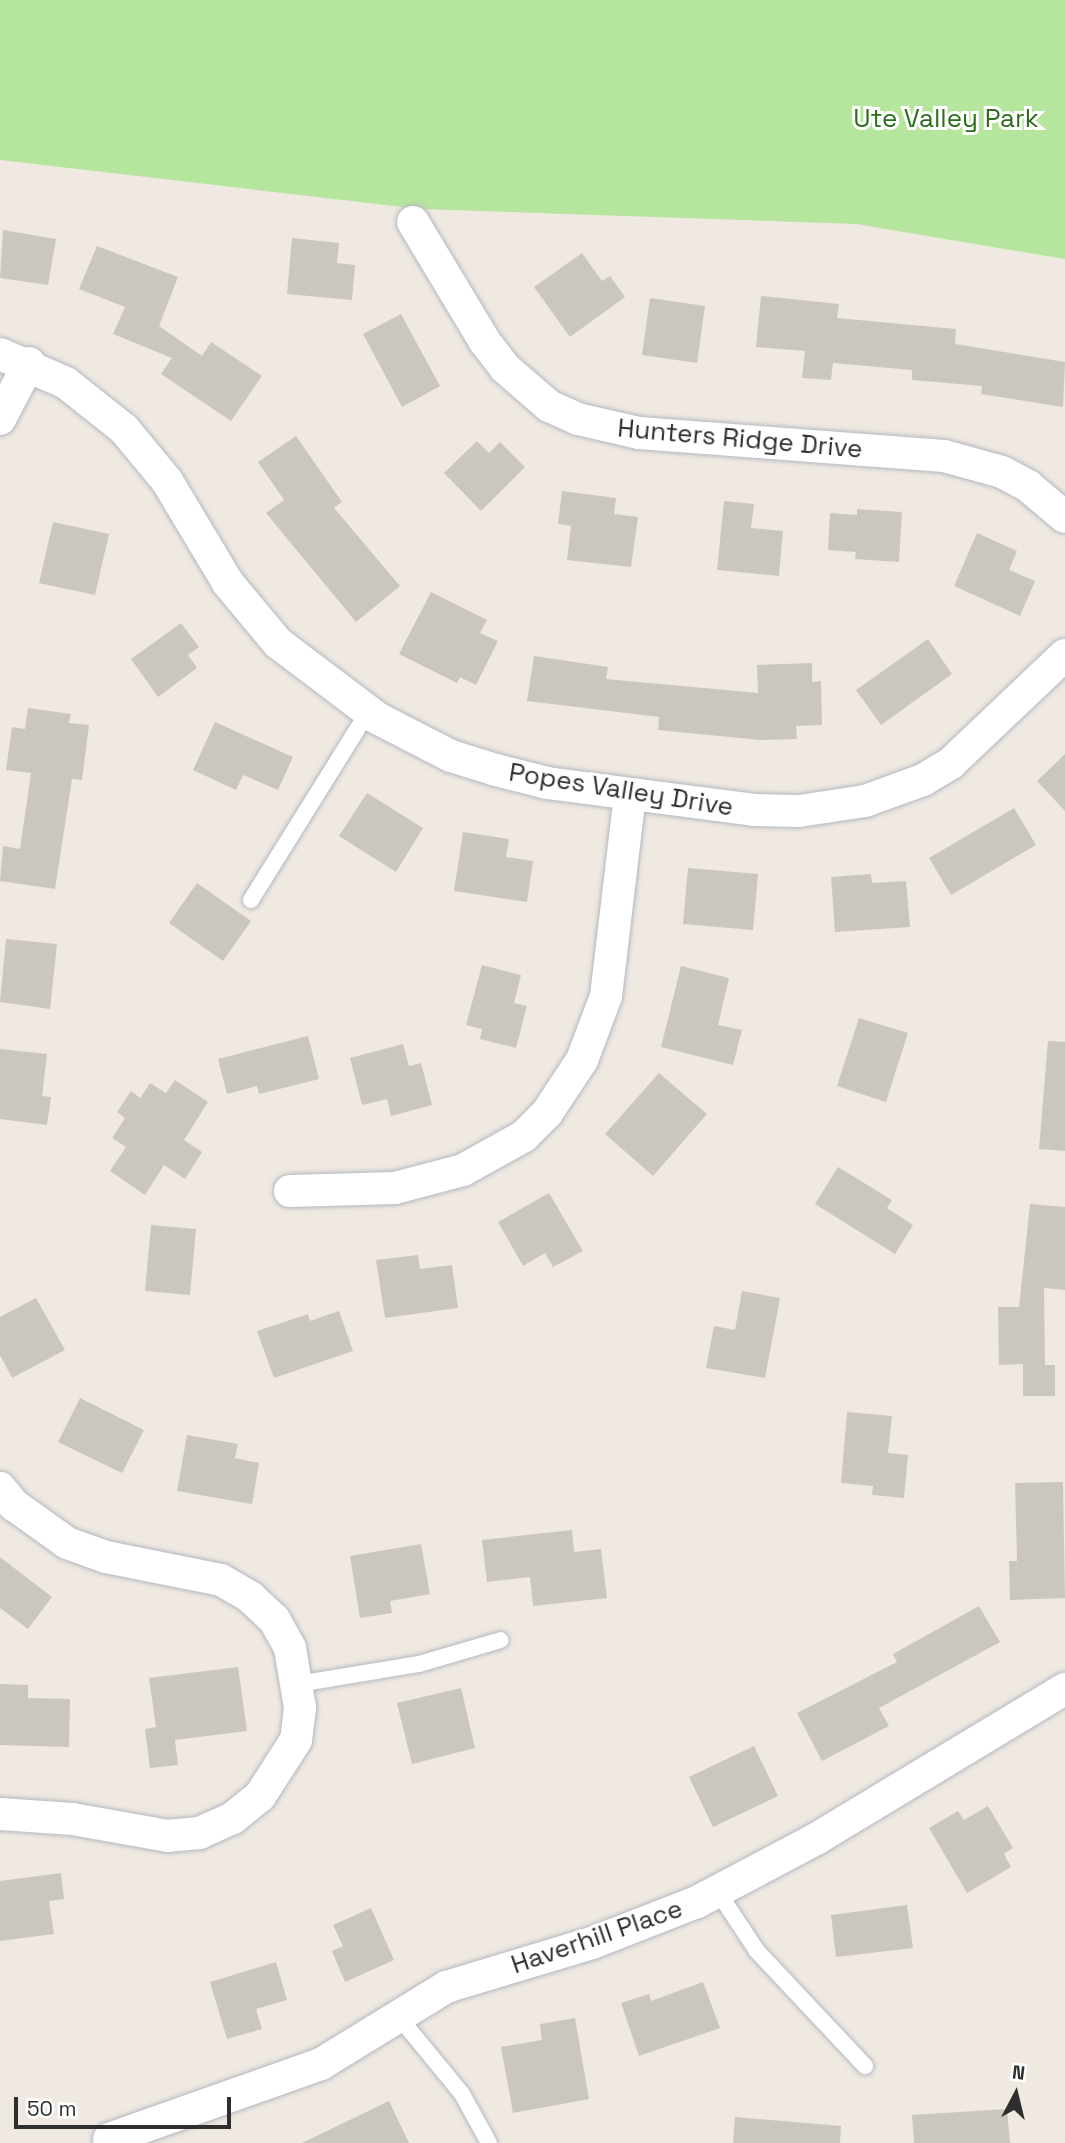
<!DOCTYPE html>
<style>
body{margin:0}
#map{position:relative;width:1065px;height:2143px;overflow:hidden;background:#efe9e1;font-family:"Space Grotesk",sans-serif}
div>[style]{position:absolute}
.green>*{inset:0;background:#b6e59e}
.building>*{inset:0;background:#cbc7bf}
.roads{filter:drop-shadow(0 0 2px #b4b7c1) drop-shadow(0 0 2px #b4b7c1)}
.lane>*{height:16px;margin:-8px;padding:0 8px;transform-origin:8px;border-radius:8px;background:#fff}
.street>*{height:32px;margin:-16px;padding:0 16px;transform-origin:16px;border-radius:16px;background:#fff}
span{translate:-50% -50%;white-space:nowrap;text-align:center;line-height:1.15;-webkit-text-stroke:6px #fff;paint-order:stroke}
.park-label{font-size:26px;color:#2c6e1b}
.street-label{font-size:26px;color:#2e2e2e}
.north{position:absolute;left:981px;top:2059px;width:70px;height:70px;-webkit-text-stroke:5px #fff;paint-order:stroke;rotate:7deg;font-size:19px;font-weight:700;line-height:28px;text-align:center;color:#2e2e2e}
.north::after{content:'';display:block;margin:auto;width:24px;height:32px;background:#2e2e2e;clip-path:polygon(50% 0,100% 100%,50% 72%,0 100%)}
.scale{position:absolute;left:14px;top:2097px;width:217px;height:32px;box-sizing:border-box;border:4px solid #2e2e2e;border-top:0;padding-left:9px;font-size:21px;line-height:24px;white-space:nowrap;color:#2e2e2e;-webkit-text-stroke:5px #fff;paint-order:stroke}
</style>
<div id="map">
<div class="green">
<div style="clip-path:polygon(0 0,1065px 0,1065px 259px,856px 224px,420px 209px,0 160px)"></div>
</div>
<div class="building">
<div style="clip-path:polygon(3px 230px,56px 239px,48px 285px,0 278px)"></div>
<div style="clip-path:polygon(292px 238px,339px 243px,337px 263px,355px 265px,352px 300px,287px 294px)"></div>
<div style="clip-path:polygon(97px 246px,178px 277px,159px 326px,202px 356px,211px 342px,262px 376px,231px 421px,161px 374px,172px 358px,113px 334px,125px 307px,79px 289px)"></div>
<div style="clip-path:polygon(582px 253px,602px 281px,610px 276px,625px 297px,570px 337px,534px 287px)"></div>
<div style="clip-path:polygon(761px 296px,839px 304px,837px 318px,956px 329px,955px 344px,1065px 362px,1063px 407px,981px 394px,982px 386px,912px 380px,912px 370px,833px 363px,831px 380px,802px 378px,805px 351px,756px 347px)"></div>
<div style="clip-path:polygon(650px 298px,705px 306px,697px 363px,642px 355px)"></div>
<div style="clip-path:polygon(401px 314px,440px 386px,402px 407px,363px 334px)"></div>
<div style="clip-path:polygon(296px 436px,342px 502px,334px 508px,400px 586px,356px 622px,266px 513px,284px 500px,258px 462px)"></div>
<div style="clip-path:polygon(477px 441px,489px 453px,500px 442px,525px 467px,481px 511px,444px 473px)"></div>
<div style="clip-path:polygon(562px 491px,616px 498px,614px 514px,638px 517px,631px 567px,567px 560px,571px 526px,558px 524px)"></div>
<div style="clip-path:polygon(724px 501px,754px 504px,751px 528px,783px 531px,779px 576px,717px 570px)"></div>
<div style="clip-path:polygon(857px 509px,902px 512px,899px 562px,855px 559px,856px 552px,828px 550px,830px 513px,857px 515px)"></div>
<div style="clip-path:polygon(53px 522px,109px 534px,95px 595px,39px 583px)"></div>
<div style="clip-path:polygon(977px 533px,1017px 551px,1009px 570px,1035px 581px,1020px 616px,954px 586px)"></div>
<div style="clip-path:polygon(431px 592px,487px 620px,480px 633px,498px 641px,476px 685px,460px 677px,457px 683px,399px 654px)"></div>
<div style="clip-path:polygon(181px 623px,199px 647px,188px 655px,197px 668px,158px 697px,131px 659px)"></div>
<div style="clip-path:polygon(928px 639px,952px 674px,881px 725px,856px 690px)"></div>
<div style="clip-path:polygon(534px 656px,608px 667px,606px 679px,758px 693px,757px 665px,812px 663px,812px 682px,821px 681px,822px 725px,796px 726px,797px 739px,760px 740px,658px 730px,659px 717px,527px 701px)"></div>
<div style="clip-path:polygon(28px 708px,71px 714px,69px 723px,89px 725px,82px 780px,72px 779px,55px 889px,0 881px,3px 846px,20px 849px,31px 773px,6px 770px,12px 727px,25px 729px)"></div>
<div style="clip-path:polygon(215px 722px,293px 757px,278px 790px,243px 775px,236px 790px,193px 770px)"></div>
<div style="clip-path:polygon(1065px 754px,1065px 811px,1037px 781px)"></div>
<div style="clip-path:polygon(367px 793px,423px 828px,396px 872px,339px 836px)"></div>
<div style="clip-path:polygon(1014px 808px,1036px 845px,951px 895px,929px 858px)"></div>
<div style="clip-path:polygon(463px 832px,509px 839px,506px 857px,533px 861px,527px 902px,454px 891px)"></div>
<div style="clip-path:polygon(688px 868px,758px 874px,753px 930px,683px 924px)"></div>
<div style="clip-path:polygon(871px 874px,872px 883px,906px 881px,910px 927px,835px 932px,831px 877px)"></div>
<div style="clip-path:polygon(197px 883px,251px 921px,223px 961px,169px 923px)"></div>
<div style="clip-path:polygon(6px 939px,57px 944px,50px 1009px,0 1002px)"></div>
<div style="clip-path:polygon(482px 965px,521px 975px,514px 1003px,527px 1006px,516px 1048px,480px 1039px,482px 1029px,466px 1025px)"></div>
<div style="clip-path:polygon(681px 966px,729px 978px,718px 1025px,742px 1030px,733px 1065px,661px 1047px)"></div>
<div style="clip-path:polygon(859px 1018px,908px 1033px,886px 1102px,837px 1086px)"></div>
<div style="clip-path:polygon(308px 1036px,319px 1079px,259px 1094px,257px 1086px,227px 1094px,218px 1059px)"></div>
<div style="clip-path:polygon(1048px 1041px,1065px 1042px,1065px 1151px,1039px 1149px)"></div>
<div style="clip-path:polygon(403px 1044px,409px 1066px,421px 1063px,432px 1105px,391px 1116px,387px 1099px,362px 1105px,350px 1058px)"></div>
<div style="clip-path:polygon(0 1049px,47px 1054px,42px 1096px,51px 1097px,47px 1125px,0 1119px)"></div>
<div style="clip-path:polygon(659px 1073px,707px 1114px,653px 1176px,605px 1134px)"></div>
<div style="clip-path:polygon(175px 1080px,208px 1102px,184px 1140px,202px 1152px,185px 1179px,164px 1165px,145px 1195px,110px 1171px,126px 1147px,112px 1138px,125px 1118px,117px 1112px,131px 1091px,140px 1098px,150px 1083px,166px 1093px)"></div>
<div style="clip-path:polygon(838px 1167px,892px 1200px,887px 1208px,913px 1225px,895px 1254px,815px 1204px)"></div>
<div style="clip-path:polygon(549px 1193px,583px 1251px,553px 1267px,545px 1253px,523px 1266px,498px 1222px)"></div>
<div style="clip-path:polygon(1030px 1204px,1065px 1207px,1065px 1290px,1044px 1288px,1045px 1365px,1055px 1365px,1055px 1396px,1023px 1396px,1023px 1364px,999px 1365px,998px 1307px,1019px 1307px)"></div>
<div style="clip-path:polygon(151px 1225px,196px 1229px,190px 1295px,145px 1291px)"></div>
<div style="clip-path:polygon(418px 1255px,420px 1269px,452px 1265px,458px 1308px,385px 1318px,376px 1260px)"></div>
<div style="clip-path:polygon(742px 1291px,780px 1298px,765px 1378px,706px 1368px,714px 1326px,735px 1330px)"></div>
<div style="clip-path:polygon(36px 1298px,65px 1350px,12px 1378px,0 1355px,0 1317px)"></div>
<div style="clip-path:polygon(339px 1311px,353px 1351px,274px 1378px,257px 1331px,308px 1314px,310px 1321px)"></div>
<div style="clip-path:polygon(80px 1398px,144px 1430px,122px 1473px,58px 1442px)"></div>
<div style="clip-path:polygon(847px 1412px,892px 1416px,888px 1453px,908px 1455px,904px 1498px,872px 1495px,873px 1486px,841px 1483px)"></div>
<div style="clip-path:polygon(187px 1435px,238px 1444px,235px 1458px,259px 1463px,252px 1504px,177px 1491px)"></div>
<div style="clip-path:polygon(1063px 1482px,1065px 1598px,1010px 1600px,1009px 1561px,1017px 1561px,1015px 1483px)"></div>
<div style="clip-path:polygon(572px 1530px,574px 1552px,601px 1549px,607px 1598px,533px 1606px,530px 1577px,487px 1582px,482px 1540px)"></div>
<div style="clip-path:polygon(421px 1544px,430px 1594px,390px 1601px,392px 1613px,360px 1618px,350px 1556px)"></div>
<div style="clip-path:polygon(0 1557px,52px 1597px,28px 1629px,0 1608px)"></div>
<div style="clip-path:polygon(979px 1606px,1000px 1642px,879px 1708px,889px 1726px,822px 1761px,797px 1713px,897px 1662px,893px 1654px)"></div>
<div style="clip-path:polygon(238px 1667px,247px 1731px,175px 1740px,178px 1765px,150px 1768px,145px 1729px,156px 1727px,149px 1678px)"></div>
<div style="clip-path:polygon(0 1684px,28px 1685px,28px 1698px,70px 1699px,69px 1747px,0 1745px)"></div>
<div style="clip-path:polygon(461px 1688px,475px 1748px,412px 1764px,397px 1703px)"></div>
<div style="clip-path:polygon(754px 1746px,778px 1796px,713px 1827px,689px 1777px)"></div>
<div style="clip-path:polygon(988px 1806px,1013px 1848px,1004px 1854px,1011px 1867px,967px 1893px,929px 1828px,958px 1811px,964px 1820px)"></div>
<div style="clip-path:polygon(61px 1873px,64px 1899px,49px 1901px,54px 1934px,0 1941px,0 1881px)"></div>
<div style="clip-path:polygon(907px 1905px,913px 1948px,836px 1957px,831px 1915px)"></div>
<div style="clip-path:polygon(371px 1908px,394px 1960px,345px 1982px,332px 1951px,343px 1946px,333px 1925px)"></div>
<div style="clip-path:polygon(276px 1962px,287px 2000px,256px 2009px,262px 2029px,227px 2039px,210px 1982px)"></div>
<div style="clip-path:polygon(703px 1982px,720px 2028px,639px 2056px,621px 2003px,649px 1994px,651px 2001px)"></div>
<div style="clip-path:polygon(575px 2018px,589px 2099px,513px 2113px,501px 2047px,542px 2040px,540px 2024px)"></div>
<div style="clip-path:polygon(389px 2101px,409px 2143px,302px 2143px)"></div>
<div style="clip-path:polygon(1007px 2109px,1010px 2143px,914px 2143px,912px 2115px)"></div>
<div style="clip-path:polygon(735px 2117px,841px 2126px,840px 2143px,733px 2143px)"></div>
</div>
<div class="roads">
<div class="lane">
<div style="left:251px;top:900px;width:221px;rotate:-58.1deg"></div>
<div style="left:298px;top:1684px;width:123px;rotate:-9.4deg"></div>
<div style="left:419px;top:1664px;width:85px;rotate:-16.3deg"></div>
<div style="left:718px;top:1892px;width:71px;rotate:56.5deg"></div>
<div style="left:757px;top:1951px;width:158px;rotate:46.8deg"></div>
<div style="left:398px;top:2016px;width:101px;rotate:50.6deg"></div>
<div style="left:462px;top:2094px;width:56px;rotate:61.1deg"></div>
</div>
<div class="street">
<div style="left:413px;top:222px;width:140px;rotate:59deg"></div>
<div style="left:485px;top:342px;width:33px;rotate:52deg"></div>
<div style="left:505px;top:368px;width:58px;rotate:40.8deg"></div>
<div style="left:549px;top:406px;width:32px;rotate:24deg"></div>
<div style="left:578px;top:419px;width:63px;rotate:12.9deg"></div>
<div style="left:639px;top:433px;width:306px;rotate:4.3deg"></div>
<div style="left:944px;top:456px;width:60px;rotate:15.4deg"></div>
<div style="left:1002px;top:472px;width:30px;rotate:28deg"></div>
<div style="left:1028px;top:486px;width:48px;rotate:40deg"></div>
<div style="left:0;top:354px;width:72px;rotate:23.7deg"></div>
<div style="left:66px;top:383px;width:74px;rotate:38.4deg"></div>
<div style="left:124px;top:429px;width:67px;rotate:50.4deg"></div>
<div style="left:167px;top:481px;width:119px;rotate:59.1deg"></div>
<div style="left:228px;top:583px;width:78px;rotate:50.2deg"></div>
<div style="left:278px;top:643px;width:124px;rotate:37.1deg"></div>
<div style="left:377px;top:718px;width:83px;rotate:27.2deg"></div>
<div style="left:451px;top:756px;width:47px;rotate:17.3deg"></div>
<div style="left:496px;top:770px;width:53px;rotate:14.3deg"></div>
<div style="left:547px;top:783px;width:209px;rotate:7.4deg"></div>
<div style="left:754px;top:810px;width:45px;rotate:1.3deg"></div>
<div style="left:799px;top:811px;width:67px;rotate:-8.6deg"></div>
<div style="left:865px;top:801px;width:62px;rotate:-19.9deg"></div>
<div style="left:923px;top:780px;width:33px;rotate:-31deg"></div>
<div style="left:951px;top:763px;width:157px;rotate:-43.5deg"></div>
<div style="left:0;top:419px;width:63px;rotate:-62.6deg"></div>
<div style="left:290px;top:1191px;width:105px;rotate:-1.6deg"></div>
<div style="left:395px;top:1188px;width:70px;rotate:-14.8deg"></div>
<div style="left:463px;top:1170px;width:70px;rotate:-29.1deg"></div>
<div style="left:524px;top:1136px;width:33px;rotate:-45deg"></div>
<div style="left:547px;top:1113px;width:64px;rotate:-56.6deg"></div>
<div style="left:582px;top:1060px;width:68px;rotate:-69.4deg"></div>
<div style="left:606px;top:996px;width:203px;rotate:-83.2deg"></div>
<div style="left:0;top:1488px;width:22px;rotate:51deg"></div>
<div style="left:14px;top:1505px;width:65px;rotate:35.6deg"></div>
<div style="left:67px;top:1543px;width:41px;rotate:19.7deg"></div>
<div style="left:106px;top:1557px;width:117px;rotate:11.3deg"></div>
<div style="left:221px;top:1580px;width:34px;rotate:30deg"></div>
<div style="left:250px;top:1597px;width:33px;rotate:43deg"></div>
<div style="left:274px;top:1619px;width:33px;rotate:61deg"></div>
<div style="left:290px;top:1648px;width:61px;rotate:80.5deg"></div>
<div style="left:300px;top:1708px;width:32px;rotate:97deg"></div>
<div style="left:296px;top:1740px;width:67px;rotate:122.7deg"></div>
<div style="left:260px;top:1796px;width:35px;rotate:141deg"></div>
<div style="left:233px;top:1818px;width:36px;rotate:156deg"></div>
<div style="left:200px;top:1833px;width:32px;rotate:175deg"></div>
<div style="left:168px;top:1836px;width:97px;rotate:-169.9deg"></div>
<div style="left:73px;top:1819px;width:73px;rotate:-176.1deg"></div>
<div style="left:109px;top:2139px;width:225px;rotate:-19.5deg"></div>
<div style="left:321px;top:2064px;width:147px;rotate:-31.6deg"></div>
<div style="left:446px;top:1987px;width:152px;rotate:-16.8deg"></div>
<div style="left:592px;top:1943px;width:113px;rotate:-21.3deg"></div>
<div style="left:697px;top:1902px;width:135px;rotate:-27.9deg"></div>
<div style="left:816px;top:1839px;width:291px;rotate:-31.1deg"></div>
</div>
</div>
<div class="park-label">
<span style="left:946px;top:119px">Ute Valley Park</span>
</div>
<div class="street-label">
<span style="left:740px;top:439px;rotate:5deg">Hunters Ridge Drive</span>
<span style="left:621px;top:790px;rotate:9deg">Popes Valley Drive</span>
<span style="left:597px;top:1937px;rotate:-19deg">Haverhill Place</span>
</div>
<div class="north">N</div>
<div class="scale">50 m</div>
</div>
